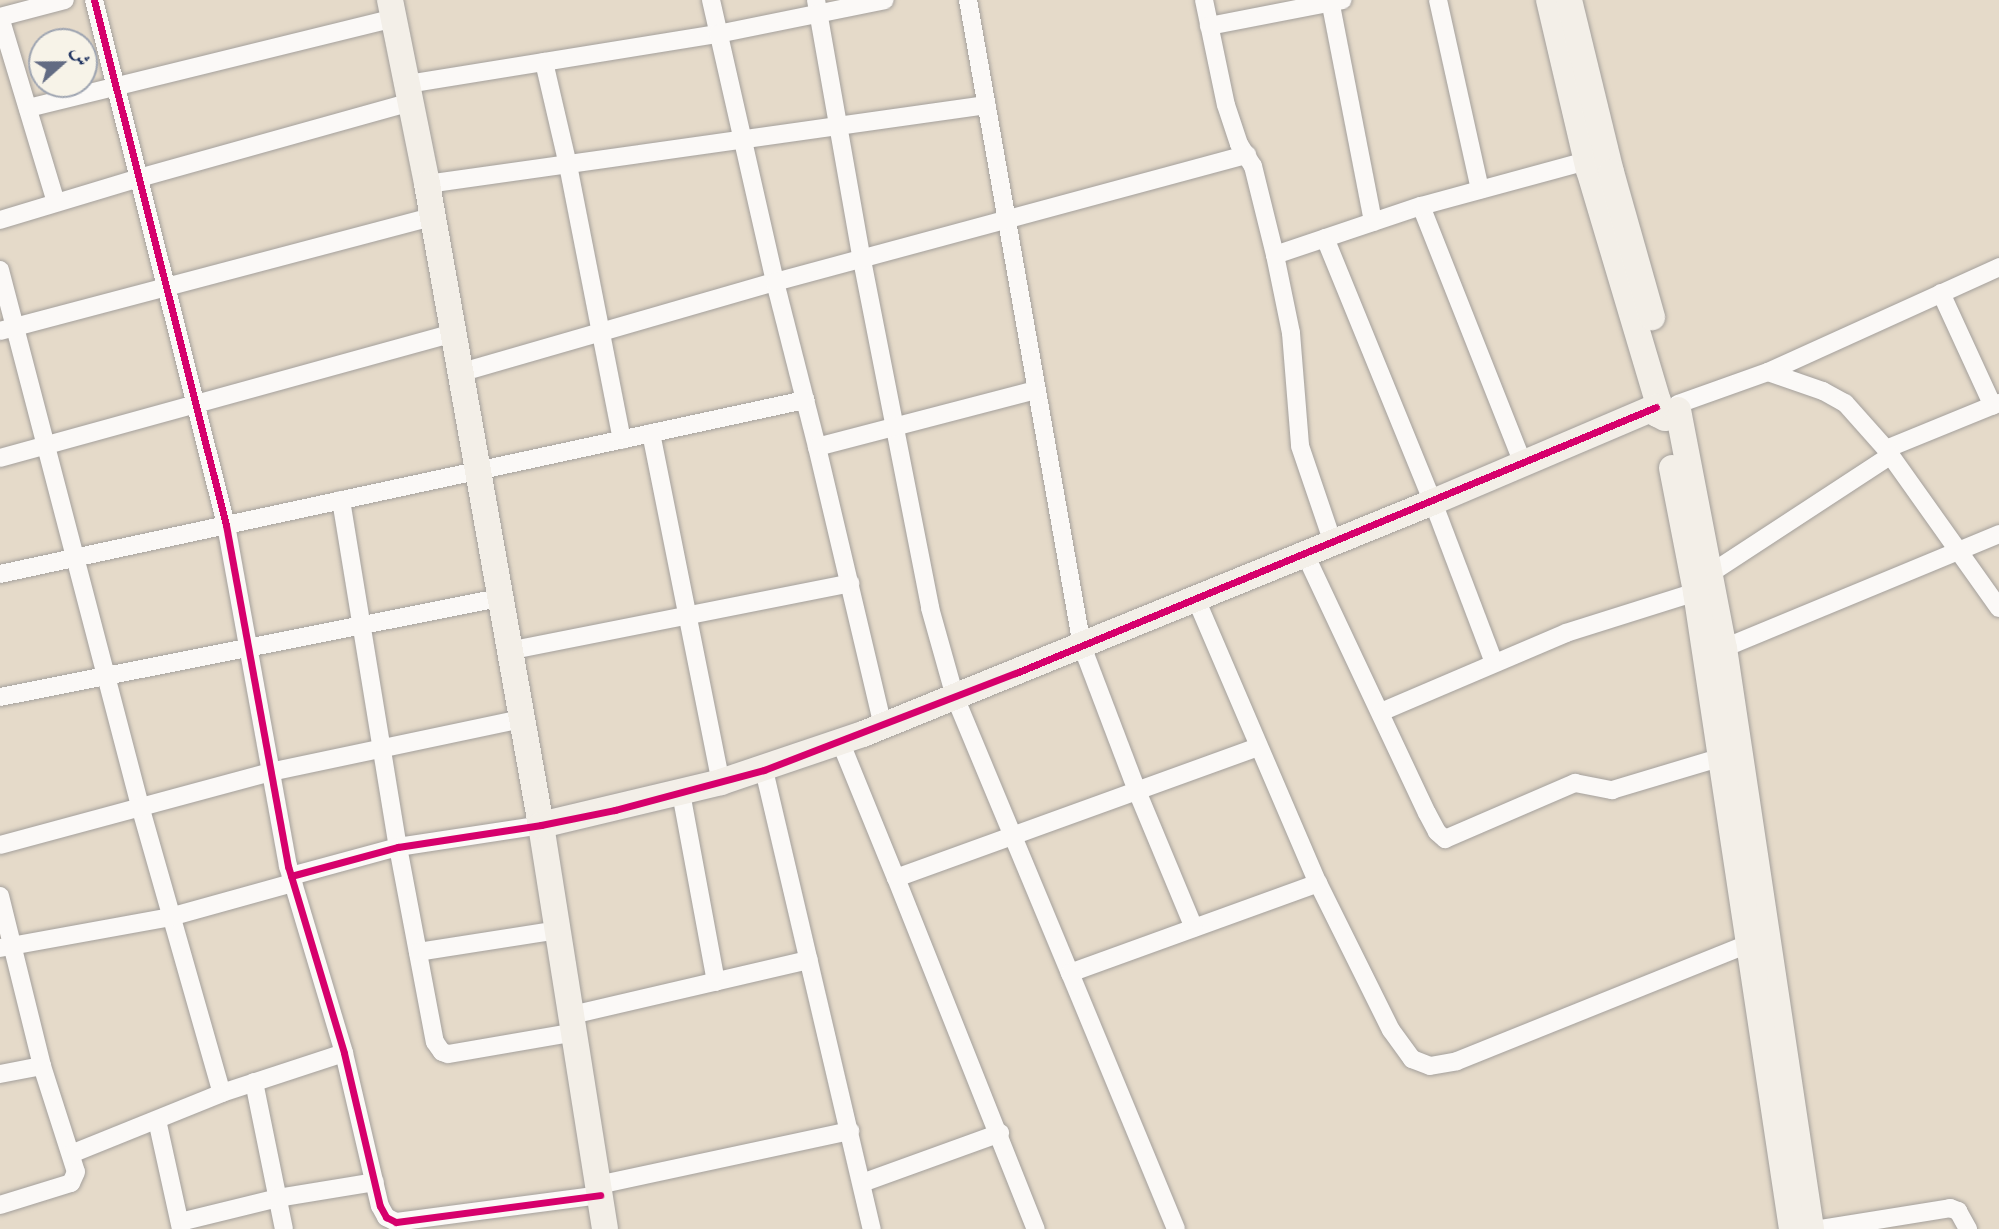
<!DOCTYPE html>
<meta charset="utf-8">
<style>
body{margin:0}
#map{position:relative;width:1999px;height:1229px;overflow:hidden;background:#e5dac9;font-family:"EB Garamond",Amiri,serif}
div>[style]{position:absolute}
.roads{filter:drop-shadow(0 0 2px #a4a09c) drop-shadow(0 0 2px #a4a09c)}
.street>*{height:18px;margin:-9px;padding:0 9px;transform-origin:9px;border-radius:9px;background:#fbf9f7}
.secondary>*{height:26px;margin:-13px;padding:0 13px;transform-origin:13px;border-radius:13px;background:#f3efe8}
.cycleway>*{height:7px;margin:-3.5px;padding:0 3.5px;transform-origin:3.5px;border-radius:3.5px;background:#d6006c}
span{translate:-50% -50%;white-space:nowrap;text-align:center;line-height:1.15;-webkit-text-stroke:5px #f7f3e8;paint-order:stroke}
.north{position:absolute;left:28px;top:28px;width:70px;height:70px;box-sizing:border-box;background:#f7f3e8;border:2px solid #9fa5b1;border-radius:50%;rotate:69deg;font-size:19px;font-weight:700;line-height:28px;text-align:center;color:#1b2f5e}
.north::after{content:'';display:block;margin:auto;width:24px;height:32px;background:#626b83;clip-path:polygon(50% 0,100% 100%,50% 72%,0 100%)}
</style>
<div id="map">
<div class="roads">
<div class="street">
<div style="left:94px;top:0;width:541px;rotate:75.89deg"></div>
<div style="left:226px;top:525px;width:347px;rotate:79.7deg"></div>
<div style="left:288px;top:866px;width:195px;rotate:73.3deg"></div>
<div style="left:344px;top:1053px;width:157px;rotate:76.8deg"></div>
<div style="left:380px;top:1206px;width:13px;rotate:61deg"></div>
<div style="left:386px;top:1217px;width:11px;rotate:27deg"></div>
<div style="left:396px;top:1222px;width:206px;rotate:-7.5deg"></div>
<div style="left:711px;top:0;width:289px;rotate:77.2deg"></div>
<div style="left:775px;top:282px;width:170px;rotate:75.7deg"></div>
<div style="left:817px;top:447px;width:287px;rotate:76.7deg"></div>
<div style="left:816px;top:0;width:264px;rotate:80deg"></div>
<div style="left:862px;top:260px;width:355px;rotate:78.9deg"></div>
<div style="left:930px;top:608px;width:92px;rotate:74.3deg"></div>
<div style="left:955px;top:697px;width:299px;rotate:67.4deg"></div>
<div style="left:1070px;top:973px;width:264px;rotate:-19.9deg"></div>
<div style="left:968px;top:0;width:656px;rotate:79.99deg"></div>
<div style="left:1082px;top:646px;width:155px;rotate:69.2deg"></div>
<div style="left:1137px;top:791px;width:148px;rotate:67.4deg"></div>
<div style="left:1204px;top:0;width:107px;rotate:78.2deg"></div>
<div style="left:1226px;top:105px;width:41px;rotate:71.6deg"></div>
<div style="left:1239px;top:144px;width:26px;rotate:58deg"></div>
<div style="left:1253px;top:166px;width:92px;rotate:76.1deg"></div>
<div style="left:1275px;top:255px;width:80px;rotate:78.4deg"></div>
<div style="left:1291px;top:333px;width:113px;rotate:85.4deg"></div>
<div style="left:1300px;top:446px;width:102px;rotate:71.2deg"></div>
<div style="left:1330px;top:0;width:226px;rotate:79deg"></div>
<div style="left:1438px;top:0;width:194px;rotate:77.5deg"></div>
<div style="left:0;top:17px;width:193px;rotate:73.2deg"></div>
<div style="left:0;top:17px;width:67px;rotate:-14.7deg"></div>
<div style="left:1209px;top:26px;width:136px;rotate:-11deg"></div>
<div style="left:544px;top:62px;width:106px;rotate:76.9deg"></div>
<div style="left:568px;top:165px;width:280px;rotate:78.9deg"></div>
<div style="left:408px;top:84px;width:314px;rotate:-9.2deg"></div>
<div style="left:718px;top:34px;width:170px;rotate:-11.5deg"></div>
<div style="left:28px;top:108px;width:377px;rotate:-13.8deg"></div>
<div style="left:427px;top:184px;width:565px;rotate:-8.04deg"></div>
<div style="left:1421px;top:206px;width:277px;rotate:68.4deg"></div>
<div style="left:0;top:220px;width:145px;rotate:-16.8deg"></div>
<div style="left:139px;top:178px;width:283px;rotate:-15.6deg"></div>
<div style="left:1325px;top:238px;width:285px;rotate:67.8deg"></div>
<div style="left:1433px;top:502px;width:172px;rotate:69.2deg"></div>
<div style="left:1275px;top:255px;width:154px;rotate:-18.6deg"></div>
<div style="left:1421px;top:206px;width:172px;rotate:-15.2deg"></div>
<div style="left:0;top:270px;width:554px;rotate:75.36deg"></div>
<div style="left:140px;top:806px;width:298px;rotate:74.1deg"></div>
<div style="left:222px;top:1093px;width:128px;rotate:-18.2deg"></div>
<div style="left:1941px;top:293px;width:124px;rotate:65.3deg"></div>
<div style="left:0;top:331px;width:447px;rotate:-14.8deg"></div>
<div style="left:1768px;top:372px;width:254px;rotate:-24.4deg"></div>
<div style="left:459px;top:373px;width:329px;rotate:-16.1deg"></div>
<div style="left:775px;top:282px;width:489px;rotate:-15.1deg"></div>
<div style="left:1678px;top:404px;width:96px;rotate:-19.6deg"></div>
<div style="left:1768px;top:372px;width:58px;rotate:19.1deg"></div>
<div style="left:1823px;top:391px;width:25px;rotate:29deg"></div>
<div style="left:1845px;top:403px;width:62px;rotate:48.3deg"></div>
<div style="left:1886px;top:449px;width:195px;rotate:54.6deg"></div>
<div style="left:651px;top:433px;width:356px;rotate:78.7deg"></div>
<div style="left:817px;top:447px;width:226px;rotate:-14.6deg"></div>
<div style="left:1886px;top:449px;width:122px;rotate:-22.2deg"></div>
<div style="left:0;top:458px;width:470px;rotate:-15.4deg"></div>
<div style="left:341px;top:500px;width:352px;rotate:80.7deg"></div>
<div style="left:398px;top:847px;width:198px;rotate:79.3deg"></div>
<div style="left:435px;top:1042px;width:12px;rotate:55deg"></div>
<div style="left:442px;top:1052px;width:6px;rotate:18deg"></div>
<div style="left:448px;top:1054px;width:129px;rotate:-9.8deg"></div>
<div style="left:1305px;top:554px;width:286px;rotate:64.8deg"></div>
<div style="left:1427px;top:813px;width:21px;rotate:62deg"></div>
<div style="left:1437px;top:832px;width:11px;rotate:41deg"></div>
<div style="left:1445px;top:839px;width:142px;rotate:-23.3deg"></div>
<div style="left:1575px;top:783px;width:38px;rotate:11deg"></div>
<div style="left:1612px;top:790px;width:112px;rotate:-16.7deg"></div>
<div style="left:1711px;top:573px;width:215px;rotate:-33.2deg"></div>
<div style="left:0;top:574px;width:824px;rotate:-12.2deg"></div>
<div style="left:1196px;top:599px;width:309px;rotate:66.8deg"></div>
<div style="left:1318px;top:883px;width:164px;rotate:63.6deg"></div>
<div style="left:1391px;top:1030px;width:36px;rotate:54deg"></div>
<div style="left:1412px;top:1059px;width:19px;rotate:21deg"></div>
<div style="left:1430px;top:1066px;width:27px;rotate:-10deg"></div>
<div style="left:1457px;top:1061px;width:317px;rotate:-21.9deg"></div>
<div style="left:1724px;top:648px;width:298px;rotate:-22.5deg"></div>
<div style="left:508px;top:651px;width:349px;rotate:-11.2deg"></div>
<div style="left:0;top:697px;width:509px;rotate:-11.22deg"></div>
<div style="left:1381px;top:712px;width:201px;rotate:-23.1deg"></div>
<div style="left:1566px;top:633px;width:136px;rotate:-17.5deg"></div>
<div style="left:840px;top:741px;width:148px;rotate:67.8deg"></div>
<div style="left:896px;top:878px;width:385px;rotate:-19.9deg"></div>
<div style="left:764px;top:770px;width:472px;rotate:76.8deg"></div>
<div style="left:681px;top:793px;width:192px;rotate:79.5deg"></div>
<div style="left:0;top:845px;width:280px;rotate:-15.1deg"></div>
<div style="left:270px;top:772px;width:257px;rotate:-11.9deg"></div>
<div style="left:291px;top:876px;width:111px;rotate:-15.2deg"></div>
<div style="left:398px;top:847px;width:145px;rotate:-8.7deg"></div>
<div style="left:896px;top:878px;width:378px;rotate:68.3deg"></div>
<div style="left:0;top:896px;width:175px;rotate:76.1deg"></div>
<div style="left:42px;top:1066px;width:111px;rotate:72.2deg"></div>
<div style="left:76px;top:1172px;width:12px;rotate:114deg"></div>
<div style="left:71px;top:1183px;width:74px;rotate:162.8deg"></div>
<div style="left:0;top:948px;width:173px;rotate:-10.3deg"></div>
<div style="left:170px;top:917px;width:128px;rotate:-15.5deg"></div>
<div style="left:418px;top:952px;width:142px;rotate:-8.9deg"></div>
<div style="left:1070px;top:973px;width:277px;rotate:67.5deg"></div>
<div style="left:572px;top:1015px;width:243px;rotate:-13.1deg"></div>
<div style="left:0;top:1074px;width:43px;rotate:-10.8deg"></div>
<div style="left:254px;top:1082px;width:150px;rotate:78.5deg"></div>
<div style="left:157px;top:1120px;width:112px;rotate:77.6deg"></div>
<div style="left:71px;top:1154px;width:163px;rotate:-22deg"></div>
<div style="left:862px;top:1183px;width:147px;rotate:-19.9deg"></div>
<div style="left:598px;top:1185px;width:258px;rotate:-12.1deg"></div>
<div style="left:180px;top:1222px;width:101px;rotate:-13.8deg"></div>
<div style="left:278px;top:1198px;width:98px;rotate:-9.4deg"></div>
<div style="left:1821px;top:1229px;width:131px;rotate:-9.2deg"></div>
<div style="left:1950px;top:1208px;width:9px;rotate:21deg"></div>
<div style="left:1958px;top:1211px;width:21px;rotate:61deg"></div>
</div>
<div class="secondary">
<div style="left:390px;top:0;width:188px;rotate:78.6deg"></div>
<div style="left:427px;top:184px;width:651px;rotate:79.92deg"></div>
<div style="left:541px;top:825px;width:409px;rotate:81deg"></div>
<div style="left:1549px;top:0;width:175px;rotate:76.8deg"></div>
<div style="left:1589px;top:170px;width:241px;rotate:73.4deg"></div>
<div style="left:1658px;top:401px;width:13px;rotate:94deg"></div>
<div style="left:1657px;top:414px;width:9px;rotate:27deg"></div>
<div style="left:1569px;top:0;width:177px;rotate:76.3deg"></div>
<div style="left:1611px;top:172px;width:151px;rotate:74.2deg"></div>
<div style="left:1678px;top:410px;width:242px;rotate:79.1deg"></div>
<div style="left:1724px;top:648px;width:587px;rotate:81.48deg"></div>
<div style="left:1672px;top:468px;width:126px;rotate:79deg"></div>
<div style="left:1696px;top:592px;width:644px;rotate:81.43deg"></div>
<div style="left:541px;top:825px;width:185px;rotate:-13.4deg"></div>
<div style="left:721px;top:782px;width:150px;rotate:-18.7deg"></div>
<div style="left:863px;top:734px;width:615px;rotate:-22.15deg"></div>
<div style="left:1433px;top:502px;width:242px;rotate:-23.1deg"></div>
</div>
</div>
<div class="cycleway">
<div style="left:94px;top:0;width:541px;rotate:75.89deg"></div>
<div style="left:226px;top:525px;width:347px;rotate:79.7deg"></div>
<div style="left:288px;top:866px;width:195px;rotate:73.3deg"></div>
<div style="left:344px;top:1053px;width:157px;rotate:76.8deg"></div>
<div style="left:380px;top:1206px;width:13px;rotate:61deg"></div>
<div style="left:386px;top:1217px;width:11px;rotate:27deg"></div>
<div style="left:396px;top:1222px;width:206px;rotate:-7.5deg"></div>
<div style="left:291px;top:876px;width:111px;rotate:-15.2deg"></div>
<div style="left:398px;top:847px;width:145px;rotate:-8.7deg"></div>
<div style="left:541px;top:825px;width:76px;rotate:-11.5deg"></div>
<div style="left:615px;top:810px;width:154px;rotate:-15deg"></div>
<div style="left:764px;top:770px;width:270px;rotate:-21.1deg"></div>
<div style="left:1016px;top:673px;width:693px;rotate:-22.57deg"></div>
</div>
<div class="north">ش</div>
</div>
